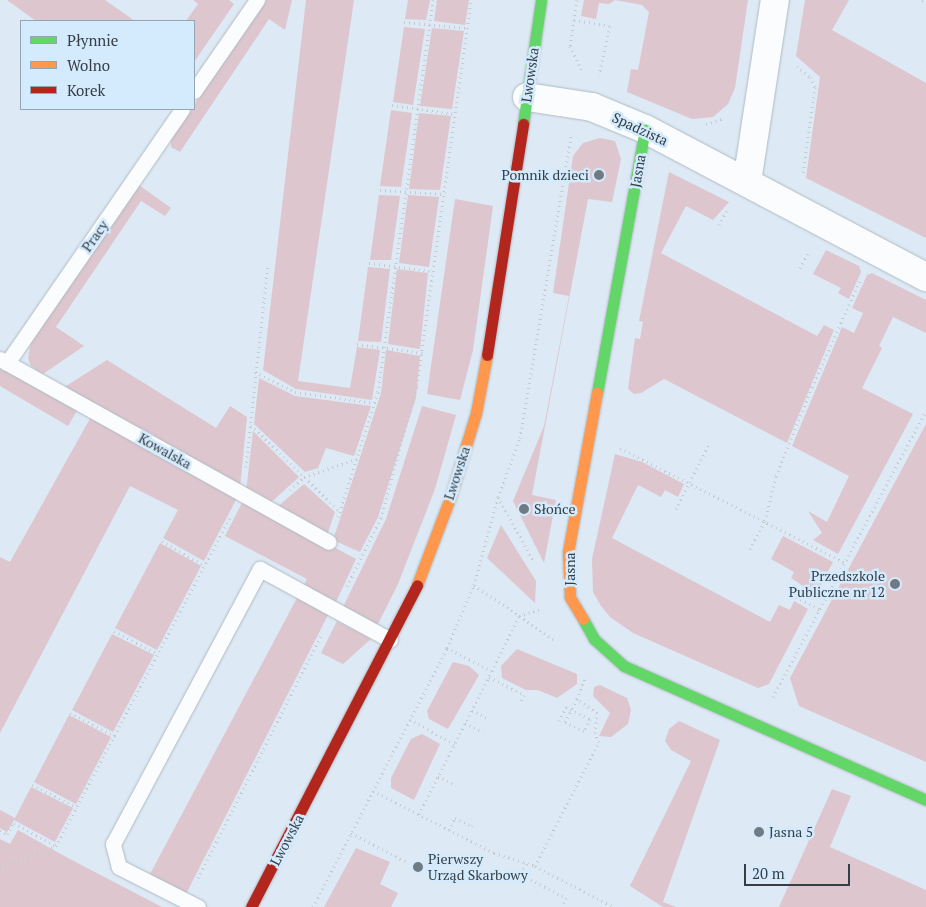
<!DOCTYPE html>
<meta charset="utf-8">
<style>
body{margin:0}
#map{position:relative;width:926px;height:907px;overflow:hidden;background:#dde9f4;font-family:"PT Serif",serif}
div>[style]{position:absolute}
.green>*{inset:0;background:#ddc6ce}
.path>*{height:3px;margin-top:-1.5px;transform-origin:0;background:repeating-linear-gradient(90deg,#c5cace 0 1px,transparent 0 5px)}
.roads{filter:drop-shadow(0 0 1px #b0bac2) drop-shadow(0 0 1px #b0bac2)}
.lane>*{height:15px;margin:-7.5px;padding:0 7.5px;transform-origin:7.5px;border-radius:7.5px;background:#fafcfd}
.street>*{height:28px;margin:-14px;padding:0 14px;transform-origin:14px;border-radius:14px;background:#fafcfd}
.fast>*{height:11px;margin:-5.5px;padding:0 5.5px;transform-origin:5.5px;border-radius:5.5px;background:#63d668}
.slow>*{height:11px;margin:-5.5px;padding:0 5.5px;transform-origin:5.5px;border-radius:5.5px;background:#ff974d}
.jam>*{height:11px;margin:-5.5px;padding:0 5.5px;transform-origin:5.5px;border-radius:5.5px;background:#b3261e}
.dots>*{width:14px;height:14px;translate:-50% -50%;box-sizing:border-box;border:2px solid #d4eafd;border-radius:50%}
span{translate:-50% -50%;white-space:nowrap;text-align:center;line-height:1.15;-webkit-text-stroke:5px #d4eafd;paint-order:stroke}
.street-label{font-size:14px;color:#353e45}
.poi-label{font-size:14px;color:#353e45}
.right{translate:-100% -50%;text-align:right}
.left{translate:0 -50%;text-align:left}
.legend{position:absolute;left:20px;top:20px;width:175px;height:90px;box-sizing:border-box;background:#d4eafd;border:1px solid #94a5b3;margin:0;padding:6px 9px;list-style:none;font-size:15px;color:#353e45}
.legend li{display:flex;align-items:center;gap:10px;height:25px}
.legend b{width:25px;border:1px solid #94a5b3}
.scale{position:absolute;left:744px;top:864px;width:106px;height:22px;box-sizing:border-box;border:2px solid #353e45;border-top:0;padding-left:6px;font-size:15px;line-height:18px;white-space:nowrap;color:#353e45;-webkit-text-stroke:4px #d4eafd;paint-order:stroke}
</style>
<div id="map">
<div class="green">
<div style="clip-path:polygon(7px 0,105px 0,135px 21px,36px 21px)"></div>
<div style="clip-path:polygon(193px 0,229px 0,234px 4px,194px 62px,194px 21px,186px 21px,198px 4px)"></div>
<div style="clip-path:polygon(265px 0,292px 0,285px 30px,269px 19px,180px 152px,171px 147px,171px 139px)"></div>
<div style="clip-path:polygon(306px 0,354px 0,298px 381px,350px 388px,357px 347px,380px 350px,372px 400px,296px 389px,263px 370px)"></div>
<div style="clip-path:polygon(408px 0,430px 0,426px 20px,405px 19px)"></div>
<div style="clip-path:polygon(437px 0,469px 0,465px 25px,434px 21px)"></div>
<div style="clip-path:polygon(584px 0,748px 0,735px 88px,728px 104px,713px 117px,692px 119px,627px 92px,631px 69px,638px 70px,649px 12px,642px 5px,615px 0,609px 4px,599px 3px,596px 19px,581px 16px)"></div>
<div style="clip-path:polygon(805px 0,849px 0,832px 30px,926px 83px,926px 238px,806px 178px,820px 77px,796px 56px)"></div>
<div style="clip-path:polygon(404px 27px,425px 29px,413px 105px,393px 102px)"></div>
<div style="clip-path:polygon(432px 28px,464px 31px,452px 109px,420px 106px)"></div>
<div style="clip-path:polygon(391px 110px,412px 113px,401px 187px,380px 186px)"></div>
<div style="clip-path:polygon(419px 113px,451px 116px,440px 190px,409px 189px)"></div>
<div style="clip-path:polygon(600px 138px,615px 141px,621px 159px,612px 202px,588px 199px,532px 495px,556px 500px,544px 563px,513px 501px,544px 426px,569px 296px,553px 293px,573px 156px,583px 143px)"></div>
<div style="clip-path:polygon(669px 172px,729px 202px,713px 220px,686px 206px,661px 253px,817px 336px,824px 325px,834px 330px,787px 443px,664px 379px,641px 393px,634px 394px,628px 389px,635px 338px,640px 339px,643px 322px,639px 321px)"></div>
<div style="clip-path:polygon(139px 185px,171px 208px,165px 216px,141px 201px,56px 327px,84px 346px,43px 374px,31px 366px,28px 358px,31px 342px)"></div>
<div style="clip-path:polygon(379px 195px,400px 196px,391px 260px,370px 260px)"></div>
<div style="clip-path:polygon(408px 195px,439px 197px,429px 267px,399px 263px)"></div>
<div style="clip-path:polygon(455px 199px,493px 206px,473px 350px,460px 400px,427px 394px)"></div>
<div style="clip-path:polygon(826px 250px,859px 266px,861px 272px,849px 299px,838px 293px,841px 288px,813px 274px)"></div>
<div style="clip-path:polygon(368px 267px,390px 269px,381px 342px,358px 341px)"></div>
<div style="clip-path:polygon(397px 269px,428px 273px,420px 349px,388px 344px)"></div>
<div style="clip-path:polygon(872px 273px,926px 300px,926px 333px,893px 317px,879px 346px,882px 348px,862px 388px,913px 414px,838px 554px,813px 540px,822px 533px,808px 511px,827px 522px,849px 476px,792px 446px,842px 327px,854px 333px,863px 313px,852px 308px,867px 275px)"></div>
<div style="clip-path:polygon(386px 350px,420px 356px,416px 398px,378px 517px,360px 552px,333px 540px,381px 393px)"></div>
<div style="clip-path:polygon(107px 360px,216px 428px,230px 406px,247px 417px,240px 488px,63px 388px)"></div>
<div style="clip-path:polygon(0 367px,78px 409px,68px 426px,0 386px)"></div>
<div style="clip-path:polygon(259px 378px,295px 396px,371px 406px,354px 456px,326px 448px,318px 468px,305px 472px,254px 424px)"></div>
<div style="clip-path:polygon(422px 406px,456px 415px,435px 489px,398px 584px,377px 626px,343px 607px,386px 519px)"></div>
<div style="clip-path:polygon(92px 415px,238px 496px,204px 561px,163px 538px,178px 510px,130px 486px,0 733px,0 557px,10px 562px)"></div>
<div style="clip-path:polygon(926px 424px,926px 762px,799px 706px,790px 678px)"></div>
<div style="clip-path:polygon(253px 431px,299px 477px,268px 505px,246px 492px)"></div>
<div style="clip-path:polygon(615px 454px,642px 462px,684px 484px,678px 497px,665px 490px,661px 497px,638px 485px,612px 538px,770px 622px,779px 605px,790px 610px,794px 601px,808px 609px,769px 684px,758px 688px,633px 633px,610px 617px,601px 606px,593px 592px,592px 559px)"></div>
<div style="clip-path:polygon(304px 484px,335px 512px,327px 535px,276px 508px)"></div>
<div style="clip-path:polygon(244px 499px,356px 559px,335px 604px,303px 587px,307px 579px,225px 536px)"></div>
<div style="clip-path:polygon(501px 525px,536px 581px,535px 603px,487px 558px)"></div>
<div style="clip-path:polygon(783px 536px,833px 562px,813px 600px,799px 593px,803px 586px,791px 578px,794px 572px,771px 559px)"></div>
<div style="clip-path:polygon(160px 543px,201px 566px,157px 650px,115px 628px)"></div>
<div style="clip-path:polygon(299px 594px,330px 611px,185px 896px,148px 878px)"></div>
<div style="clip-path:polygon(337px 621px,371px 639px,343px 664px,321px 653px)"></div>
<div style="clip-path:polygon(112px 634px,154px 655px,113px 732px,72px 710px)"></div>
<div style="clip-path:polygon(517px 649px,577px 674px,577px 684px,557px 698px,538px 690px,526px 690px,502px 678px,501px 666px)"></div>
<div style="clip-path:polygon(453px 662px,469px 666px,479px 675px,448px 729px,429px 719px,427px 711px)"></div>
<div style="clip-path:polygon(600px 685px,627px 698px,631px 710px,628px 724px,611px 737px,599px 736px,610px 713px,593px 696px,594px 687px)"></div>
<div style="clip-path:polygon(69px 715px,111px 737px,76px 804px,34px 782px)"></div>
<div style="clip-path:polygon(679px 721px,720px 740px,663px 902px,676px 907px,663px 907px,630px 886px,691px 761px,671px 750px,665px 741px,669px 729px)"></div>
<div style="clip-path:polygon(422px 734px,440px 744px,414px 800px,391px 788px,391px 778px,411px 739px)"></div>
<div style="clip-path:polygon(31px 787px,73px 808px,55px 842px,14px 820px,7px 832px,0 828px,0 810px,15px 818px)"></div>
<div style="clip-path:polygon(832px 789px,851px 796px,830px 847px,926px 890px,926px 907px,779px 907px)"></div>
<div style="clip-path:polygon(18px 830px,66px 857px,162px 907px,0 907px,0 839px,10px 844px)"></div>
<div style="clip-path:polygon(356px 848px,390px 862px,380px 884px,398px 893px,391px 907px,324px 907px)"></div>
</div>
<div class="path">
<div style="left:577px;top:0;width:47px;rotate:98.7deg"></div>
<div style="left:570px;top:46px;width:30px;rotate:64deg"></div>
<div style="left:922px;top:0;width:4px;rotate:27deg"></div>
<div style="left:23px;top:20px;width:2px;rotate:27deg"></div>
<div style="left:574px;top:20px;width:36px;rotate:9deg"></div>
<div style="left:610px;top:26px;width:50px;rotate:102.7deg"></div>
<div style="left:404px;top:22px;width:63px;rotate:5.4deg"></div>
<div style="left:797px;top:66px;width:17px;rotate:40deg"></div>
<div style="left:810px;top:77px;width:11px;rotate:63deg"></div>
<div style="left:815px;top:87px;width:88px;rotate:97.9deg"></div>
<div style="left:392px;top:105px;width:63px;rotate:8.3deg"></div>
<div style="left:706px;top:124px;width:19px;rotate:-18deg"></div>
<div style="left:380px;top:190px;width:63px;rotate:3.6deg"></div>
<div style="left:719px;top:225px;width:17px;rotate:-62deg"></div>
<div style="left:369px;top:263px;width:63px;rotate:7.4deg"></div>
<div style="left:800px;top:268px;width:19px;rotate:-62deg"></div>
<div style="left:357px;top:344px;width:67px;rotate:7.8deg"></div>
<div style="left:255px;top:372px;width:45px;rotate:26.6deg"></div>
<div style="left:295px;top:392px;width:80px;rotate:7.9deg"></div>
<div style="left:251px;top:425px;width:124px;rotate:44.3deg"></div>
<div style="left:620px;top:448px;width:254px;rotate:27deg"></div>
<div style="left:246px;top:467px;width:204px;rotate:-83.8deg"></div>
<div style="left:290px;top:490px;width:19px;rotate:-43deg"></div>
<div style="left:304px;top:477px;width:56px;rotate:-18.8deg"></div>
<div style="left:498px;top:497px;width:74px;rotate:61deg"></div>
<div style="left:676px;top:509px;width:75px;rotate:-63.1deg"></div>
<div style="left:338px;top:517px;width:131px;rotate:-72.3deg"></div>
<div style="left:378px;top:392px;width:396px;rotate:-82deg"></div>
<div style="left:162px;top:541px;width:50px;rotate:30.2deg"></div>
<div style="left:750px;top:549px;width:32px;rotate:-62deg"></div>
<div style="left:765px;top:521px;width:46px;rotate:-76.3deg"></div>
<div style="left:776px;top:476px;width:96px;rotate:-68deg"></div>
<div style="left:812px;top:387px;width:117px;rotate:-65.8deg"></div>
<div style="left:474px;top:585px;width:99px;rotate:34.3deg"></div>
<div style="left:347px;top:586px;width:76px;rotate:-63.4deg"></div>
<div style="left:381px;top:518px;width:138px;rotate:-74.9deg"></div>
<div style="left:417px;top:385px;width:389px;rotate:-82deg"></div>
<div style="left:796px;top:597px;width:27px;rotate:28deg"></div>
<div style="left:114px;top:631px;width:50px;rotate:27.6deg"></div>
<div style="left:492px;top:671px;width:61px;rotate:-63.9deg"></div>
<div style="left:519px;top:616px;width:23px;rotate:-18deg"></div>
<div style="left:489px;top:677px;width:39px;rotate:27deg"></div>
<div style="left:524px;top:695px;width:8px;rotate:113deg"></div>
<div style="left:773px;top:697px;width:324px;rotate:-61.9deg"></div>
<div style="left:472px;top:710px;width:19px;rotate:28deg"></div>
<div style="left:70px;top:713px;width:51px;rotate:27.1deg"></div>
<div style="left:410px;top:719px;width:51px;rotate:29.6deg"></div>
<div style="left:559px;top:721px;width:16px;rotate:-63deg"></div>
<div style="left:566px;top:707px;width:27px;rotate:27deg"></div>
<div style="left:590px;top:719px;width:13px;rotate:117deg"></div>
<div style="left:584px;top:731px;width:21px;rotate:-155deg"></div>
<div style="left:565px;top:722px;width:26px;rotate:-62deg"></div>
<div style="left:465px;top:723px;width:20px;rotate:27deg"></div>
<div style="left:438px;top:776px;width:20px;rotate:27deg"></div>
<div style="left:32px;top:785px;width:50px;rotate:26.1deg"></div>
<div style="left:373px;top:791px;width:136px;rotate:27.1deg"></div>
<div style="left:494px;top:853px;width:43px;rotate:17.6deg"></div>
<div style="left:535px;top:866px;width:89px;rotate:27.4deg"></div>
<div style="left:419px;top:814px;width:161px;rotate:-63deg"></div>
<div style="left:492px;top:671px;width:51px;rotate:-152.9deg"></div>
<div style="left:0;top:830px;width:8px;rotate:30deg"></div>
<div style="left:7px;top:834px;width:13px;rotate:-58deg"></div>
<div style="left:14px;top:823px;width:48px;rotate:28.7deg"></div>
<div style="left:56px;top:846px;width:372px;rotate:-62.1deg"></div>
<div style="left:449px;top:830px;width:13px;rotate:-63deg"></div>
<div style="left:455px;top:818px;width:19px;rotate:25deg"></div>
<div style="left:472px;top:826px;width:3px;rotate:-45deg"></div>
<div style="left:351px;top:833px;width:65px;rotate:27.3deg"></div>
<div style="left:525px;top:863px;width:12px;rotate:104deg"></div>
<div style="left:522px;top:875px;width:50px;rotate:27.6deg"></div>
<div style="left:566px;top:898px;width:7px;rotate:117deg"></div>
<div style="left:535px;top:866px;width:140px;rotate:-62.7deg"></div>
<div style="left:599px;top:742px;width:10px;rotate:-114deg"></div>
<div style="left:595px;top:733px;width:20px;rotate:-84deg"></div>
<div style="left:597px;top:713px;width:24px;rotate:-145deg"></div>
<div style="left:577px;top:699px;width:25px;rotate:-69deg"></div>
<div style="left:0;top:868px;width:60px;rotate:-21.4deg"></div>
<div style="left:198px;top:878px;width:274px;rotate:-63.1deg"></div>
<div style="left:313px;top:907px;width:292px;rotate:-62.6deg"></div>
<div style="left:447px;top:648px;width:69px;rotate:-66.8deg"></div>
<div style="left:474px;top:585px;width:91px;rotate:-74.7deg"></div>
<div style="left:498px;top:497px;width:63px;rotate:-69.6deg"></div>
<div style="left:520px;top:438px;width:306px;rotate:-80.4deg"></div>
</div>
<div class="roads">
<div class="lane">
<div style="left:194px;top:91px;width:111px;rotate:-55.3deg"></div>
<div style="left:0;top:359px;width:376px;rotate:29.1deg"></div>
<div style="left:7px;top:363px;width:308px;rotate:-55.4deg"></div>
<div style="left:198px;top:907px;width:89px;rotate:-153.1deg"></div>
<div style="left:119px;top:867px;width:24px;rotate:-105deg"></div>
<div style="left:113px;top:844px;width:312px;rotate:-61.9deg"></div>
<div style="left:260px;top:569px;width:148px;rotate:28.6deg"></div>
</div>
<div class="street">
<div style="left:527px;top:97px;width:66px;rotate:8.7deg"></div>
<div style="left:592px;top:107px;width:57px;rotate:22.5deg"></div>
<div style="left:645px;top:129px;width:318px;rotate:27.8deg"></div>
<div style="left:747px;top:182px;width:184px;rotate:-81.3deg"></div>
</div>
<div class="fast">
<div style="left:523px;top:124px;width:125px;rotate:-81.7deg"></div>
<div style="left:597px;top:393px;width:268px;rotate:-79.7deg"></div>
<div style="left:583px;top:619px;width:23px;rotate:61deg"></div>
<div style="left:594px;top:639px;width:40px;rotate:42deg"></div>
<div style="left:624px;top:666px;width:330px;rotate:23.9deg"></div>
</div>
<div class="slow">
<div style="left:417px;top:585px;width:93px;rotate:-69.2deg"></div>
<div style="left:450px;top:498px;width:89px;rotate:-73deg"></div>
<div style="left:476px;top:413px;width:59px;rotate:-79.3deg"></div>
<div style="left:583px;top:619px;width:26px;rotate:-121deg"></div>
<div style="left:570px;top:597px;width:45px;rotate:-92.5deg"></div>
<div style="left:568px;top:552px;width:162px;rotate:-79.7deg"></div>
</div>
<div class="jam">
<div style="left:487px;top:355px;width:234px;rotate:-81.1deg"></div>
<div style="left:251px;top:907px;width:362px;rotate:-62.7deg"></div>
</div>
</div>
<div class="dots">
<div style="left:599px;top:175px;background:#707a82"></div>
<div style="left:524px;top:509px;background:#707a82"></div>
<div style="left:895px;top:584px;background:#707a82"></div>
<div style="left:759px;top:832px;background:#707a82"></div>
<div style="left:418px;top:867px;background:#707a82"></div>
</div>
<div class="street-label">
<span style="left:530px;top:75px;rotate:-82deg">Lwowska</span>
<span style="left:640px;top:129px;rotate:25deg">Spadzista</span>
<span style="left:638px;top:171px;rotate:-80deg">Jasna</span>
<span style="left:95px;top:236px;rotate:-55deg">Pracy</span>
<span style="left:165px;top:451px;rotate:29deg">Kowalska</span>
<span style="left:457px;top:473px;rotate:-72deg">Lwowska</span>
<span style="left:570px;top:569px;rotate:-90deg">Jasna</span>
<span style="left:287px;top:840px;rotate:-62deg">Lwowska</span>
</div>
<div class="poi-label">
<span class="right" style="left:589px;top:175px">Pomnik dzieci</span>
<span class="left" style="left:534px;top:509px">Słońce</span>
<span class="right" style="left:885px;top:584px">Przedszkole<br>Publiczne nr 12</span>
<span class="left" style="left:769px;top:832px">Jasna 5</span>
<span class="left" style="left:428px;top:867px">Pierwszy<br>Urząd Skarbowy</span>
</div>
<ul class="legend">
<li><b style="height:6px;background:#63d668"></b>Płynnie</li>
<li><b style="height:6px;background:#ff974d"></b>Wolno</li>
<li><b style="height:6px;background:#b3261e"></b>Korek</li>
</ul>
<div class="scale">20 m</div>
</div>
